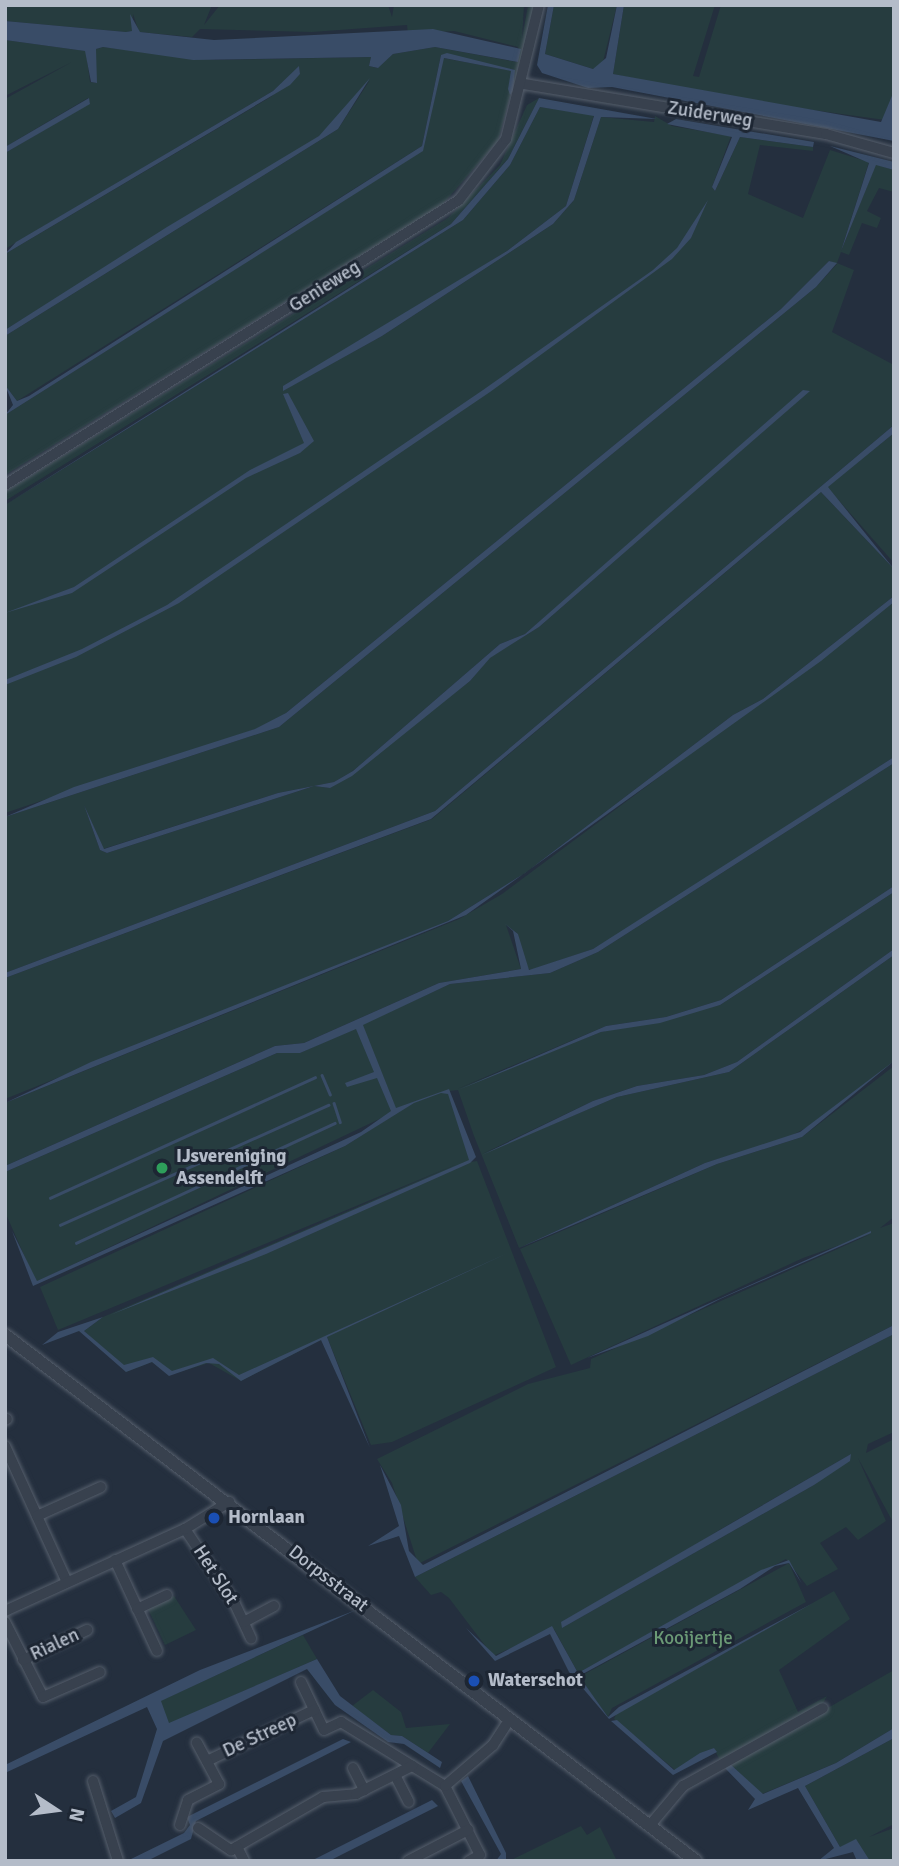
<!DOCTYPE html>
<style>
body{margin:0}
#map{position:relative;width:899px;height:1866px;overflow:hidden;background:#242f3e;font-family:Signika,sans-serif}
div>[style]{position:absolute}
.green>*{inset:0;background:#263c3f}
.water>*{inset:0;background:#394c67}
.stream>*{height:2.5px;margin:-1.25px;padding:0 1.25px;transform-origin:1.25px;border-radius:1.25px;background:#394c67}
.roads{filter:drop-shadow(0 0 2px #565f6c) drop-shadow(0 0 2px #565f6c)}
.minor>*{height:10px;margin:-5px;padding:0 5px;transform-origin:5px;border-radius:5px;background:#38414e}
.tertiary>*{height:12px;margin:-6px;padding:0 6px;transform-origin:6px;border-radius:6px;background:#38414e}
.dots>*{width:19px;height:19px;translate:-50% -50%;box-sizing:border-box;border:4px solid #1d2633;border-radius:50%}
span{translate:-50% -50%;white-space:nowrap;text-align:center;line-height:1.15;-webkit-text-stroke:6px #1d2633;paint-order:stroke}
.street-label{font-size:19px;color:#b4bcc9}
.poi-label{font-size:19px;color:#b4bcc9;font-weight:700}
.left{translate:0 -50%;text-align:left}
.park-label{font-size:19px;color:#6b9a76}
.frame{position:absolute;inset:0;border:7px solid #b4bcc9;pointer-events:none}
.north{position:absolute;left:21px;top:1775px;width:70px;height:70px;-webkit-text-stroke:5px #1d2633;paint-order:stroke;rotate:103deg;font-size:19px;font-weight:700;line-height:28px;text-align:center;color:#b4bcc9}
.north::after{content:'';display:block;margin:auto;width:24px;height:32px;background:#b4bcc9;clip-path:polygon(50% 0,100% 100%,50% 72%,0 100%)}
</style>
<div id="map">
<div class="green">
<div style="clip-path:polygon(5px 5px,212px 5px,204px 25px,220px 5px,388px 5px,392px 17px,394px 5px,524px 5px,522px 39px,528px 5px,535px 5px,498px 141px,443px 204px,5px 475px,5px 415px,422px 151px,443px 58px,512px 71px,512px 87px,515px 74px,514px 70px,441px 55px,422px 146px,17px 401px,5px 385px,5px 336px,338px 129px,370px 80px,320px 136px,5px 330px,5px 254px,269px 98px,300px 74px,299px 67px,273px 91px,5px 249px,5px 153px,90px 103px,88px 98px,5px 147px,5px 99px,72px 62px,5px 96px,5px 40px,86px 51px,90px 82px,96px 83px,96px 49px,103px 47px,216px 60px,371px 57px,369px 66px,377px 68px,393px 54px,435px 47px,517px 62px,519px 54px,518px 47px,454px 31px,408px 34px,407px 25px,312px 32px,200px 29px,192px 37px,139px 32px,133px 14px,132px 31px,126px 32px,5px 21px)"></div>
<div style="clip-path:polygon(554px 5px,617px 5px,602px 66px,593px 69px,545px 54px)"></div>
<div style="clip-path:polygon(624px 5px,715px 5px,693px 76px,699px 77px,721px 5px,894px 5px,894px 91px,885px 120px,734px 99px,613px 74px)"></div>
<div style="clip-path:polygon(539px 98px,508px 159px,451px 224px,5px 501px,5px 492px,448px 218px,500px 165px,527px 105px)"></div>
<div style="clip-path:polygon(evenodd,540px 107px,594px 115px,566px 206px,507px 251px,284px 390px,382px 336px,553px 224px,574px 200px,601px 117px,654px 122px,655px 116px,672px 126px,731px 136px,712px 187px,715px 191px,740px 137px,813px 147px,813px 151px,760px 145px,748px 194px,803px 218px,830px 150px,869px 162px,841px 251px,876px 164px,894px 170px,894px 192px,879px 188px,867px 211px,881px 218px,877px 228px,862px 223px,849px 255px,841px 252px,837px 263px,854px 270px,832px 332px,894px 365px,894px 425px,435px 811px,5px 973px,5px 817px,279px 727px,816px 287px,837px 264px,829px 261px,781px 309px,286px 713px,268px 725px,5px 813px,5px 505px,463px 220px,510px 165px,540px 107px,809px 391px,539px 627px,489px 658px,470px 681px,330px 788px,314px 786px,107px 853px,100px 850px,84px 805px,103px 849px,278px 793px,334px 782px,353px 771px,500px 644px,525px 634px,809px 391px)"></div>
<div style="clip-path:polygon(894px 433px,894px 563px,827px 487px)"></div>
<div style="clip-path:polygon(821px 492px,894px 569px,894px 596px,763px 699px,733px 715px,525px 873px,448px 921px,5px 1099px,5px 978px,432px 819px)"></div>
<div style="clip-path:polygon(894px 602px,894px 757px,627px 929px,593px 949px,531px 970px,524px 967px,518px 934px,506px 925px,521px 969px,439px 983px,304px 1043px,275px 1046px,5px 1166px,5px 1103px,459px 919px,502px 894px)"></div>
<div style="clip-path:polygon(894px 763px,894px 886px,721px 1000px,666px 1017px,606px 1026px,457px 1089px,601px 1032px,720px 1005px,894px 892px,894px 949px,737px 1062px,704px 1075px,637px 1086px,593px 1101px,482px 1154px,617px 1097px,729px 1072px,894px 955px,894px 1061px,819px 1121px,785px 1139px,705px 1163px,519px 1248px,474px 1136px,458px 1090px,449px 1091px,470px 1162px,477px 1161px,556px 1367px,392px 1442px,371px 1445px,327px 1337px,241px 1381px,209px 1363px,169px 1375px,152px 1362px,126px 1372px,84px 1331px,103px 1317px,457px 1164px,58px 1330px,40px 1287px,345px 1146px,411px 1104px,36px 1282px,5px 1212px,5px 1172px,277px 1053px,300px 1053px,450px 984px,550px 973px,598px 952px)"></div>
<div style="clip-path:polygon(894px 1066px,894px 1217px,880px 1228px,894px 1223px,894px 1325px,418px 1564px,392px 1483px,377px 1459px,528px 1384px,590px 1368px,591px 1359px,871px 1234px,803px 1258px,571px 1365px,520px 1249px,717px 1164px,802px 1137px)"></div>
<div style="clip-path:polygon(evenodd,894px 1334px,894px 1432px,868px 1444px,866px 1453px,894px 1439px,894px 1524px,858px 1458px,886px 1521px,858px 1540px,846px 1527px,820px 1543px,838px 1569px,807px 1586px,786px 1559px,578px 1673px,554px 1629px,493px 1656px,449px 1598px,441px 1592px,431px 1595px,415px 1577px,894px 1334px,851px 1454px,814px 1485px,562px 1628px,721px 1529px,851px 1454px)"></div>
<div style="clip-path:polygon(789px 1563px,806px 1602px,612px 1708px,608px 1717px,579px 1677px)"></div>
<div style="clip-path:polygon(834px 1591px,850px 1619px,779px 1670px,798px 1712px,827px 1696px,822px 1705px,721px 1763px,714px 1748px,675px 1770px,614px 1719px,617px 1712px)"></div>
<div style="clip-path:polygon(174px 1596px,196px 1630px,165px 1645px,148px 1609px)"></div>
<div style="clip-path:polygon(303px 1635px,317px 1659px,169px 1724px,160px 1701px)"></div>
<div style="clip-path:polygon(894px 1670px,894px 1728px,836px 1763px,762px 1794px,730px 1764px)"></div>
<div style="clip-path:polygon(373px 1690px,401px 1712px,406px 1728px,450px 1724px,428px 1753px,402px 1736px,391px 1735px,352px 1706px)"></div>
<div style="clip-path:polygon(894px 1738px,894px 1824px,869px 1837px,894px 1828px,894px 1861px,870px 1861px,858px 1846px,840px 1847px,805px 1786px)"></div>
<div style="clip-path:polygon(581px 1826px,587px 1835px,600px 1827px,617px 1861px,509px 1861px)"></div>
</div>
<div class="water">
<div style="clip-path:polygon(548px 5px,554px 5px,545px 54px,593px 69px,606px 58px,617px 5px,624px 5px,613px 74px,881px 122px,894px 91px,894px 141px,612px 87px,588px 88px,542px 73px,537px 65px)"></div>
<div style="clip-path:polygon(130px 14px,140px 32px,214px 40px,433px 29px,521px 49px,518px 62px,435px 47px,393px 54px,378px 68px,369px 66px,371px 57px,193px 60px,103px 47px,96px 49px,97px 83px,91px 82px,85px 51px,5px 40px,5px 21px,126px 32px,132px 31px)"></div>
<div style="clip-path:polygon(447px 53px,515px 70px,513px 91px,510px 95px,508px 89px,511px 71px,444px 58px,423px 151px,5px 415px,13px 405px,5px 385px,17px 401px,29px 396px,422px 146px,441px 55px)"></div>
<div style="clip-path:polygon(299px 66px,300px 74px,290px 85px,5px 254px,16px 242px,273px 91px)"></div>
<div style="clip-path:polygon(370px 78px,338px 129px,5px 336px,5px 330px,167px 227px,319px 136px)"></div>
<div style="clip-path:polygon(89px 98px,90px 104px,5px 153px,5px 147px)"></div>
<div style="clip-path:polygon(539px 98px,657px 119px,601px 117px,574px 200px,553px 224px,382px 336px,283px 391px,283px 386px,507px 251px,566px 206px,594px 116px,540px 107px,510px 165px,463px 220px,5px 505px,451px 224px,508px 159px)"></div>
<div style="clip-path:polygon(676px 119px,814px 142px,813px 147px,740px 137px,715px 191px,712px 187px,732px 137px,667px 124px)"></div>
<div style="clip-path:polygon(830px 146px,894px 162px,894px 170px,876px 165px,841px 251px,869px 163px)"></div>
<div style="clip-path:polygon(708px 200px,691px 238px,672px 259px,490px 392px,179px 603px,76px 657px,5px 685px,5px 680px,82px 649px,167px 605px,483px 390px,653px 270px,677px 248px)"></div>
<div style="clip-path:polygon(829px 261px,837px 263px,816px 287px,279px 727px,5px 817px,74px 787px,255px 729px,286px 713px,781px 309px)"></div>
<div style="clip-path:polygon(803px 390px,810px 391px,539px 627px,490px 658px,470px 681px,352px 776px,330px 788px,314px 786px,107px 853px,100px 850px,84px 805px,104px 849px,278px 793px,334px 782px,353px 771px,500px 644px,525px 634px)"></div>
<div style="clip-path:polygon(288px 393px,314px 441px,300px 453px,246px 478px,72px 593px,5px 613px,74px 587px,250px 470px,304px 443px,283px 394px)"></div>
<div style="clip-path:polygon(894px 425px,894px 433px,828px 487px,894px 569px,821px 492px,431px 819px,5px 978px,5px 973px,435px 811px)"></div>
<div style="clip-path:polygon(894px 596px,894px 602px,821px 661px,466px 915px,5px 1103px,91px 1062px,448px 921px,525px 873px,733px 715px,763px 699px)"></div>
<div style="clip-path:polygon(894px 757px,894px 763px,598px 952px,550px 973px,450px 984px,363px 1025px,396px 1108px,449px 1089px,476px 1157px,470px 1163px,266px 1254px,110px 1315px,469px 1160px,448px 1094px,441px 1093px,414px 1103px,345px 1146px,33px 1286px,12px 1231px,37px 1281px,361px 1132px,391px 1111px,377px 1078px,347px 1087px,345px 1083px,374px 1072px,356px 1029px,300px 1053px,277px 1053px,5px 1172px,5px 1166px,275px 1046px,304px 1043px,439px 983px,521px 969px,513px 931px,504px 923px,518px 934px,529px 970px,593px 949px)"></div>
<div style="clip-path:polygon(894px 886px,894px 892px,720px 1005px,660px 1023px,601px 1032px,458px 1090px,606px 1026px,666px 1017px,721px 1000px)"></div>
<div style="clip-path:polygon(894px 949px,894px 955px,729px 1072px,617px 1097px,482px 1155px,593px 1101px,637px 1086px,704px 1075px,737px 1062px)"></div>
<div style="clip-path:polygon(894px 1061px,802px 1137px,717px 1164px,519px 1248px,705px 1163px,800px 1132px)"></div>
<div style="clip-path:polygon(871px 1231px,871px 1233px,720px 1299px,648px 1336px,587px 1358px)"></div>
<div style="clip-path:polygon(510px 1252px,327px 1337px,370px 1448px,321px 1340px,241px 1381px,219px 1364px,206px 1363px,169px 1376px,152px 1362px,126px 1372px,79px 1331px,42px 1345px,58px 1332px,103px 1317px,84px 1331px,124px 1365px,153px 1357px,172px 1371px,213px 1358px,239px 1375px)"></div>
<div style="clip-path:polygon(894px 1325px,894px 1334px,415px 1577px,399px 1536px,368px 1546px,399px 1526px,380px 1465px,401px 1505px,409px 1551px,423px 1565px)"></div>
<div style="clip-path:polygon(851px 1454px,850px 1461px,814px 1485px,562px 1628px,561px 1622px)"></div>
<div style="clip-path:polygon(789px 1560px,802px 1584px,789px 1563px,775px 1566px,740px 1589px,579px 1676px,608px 1717px,619px 1707px,813px 1603px,609px 1719px,569px 1672px,550px 1634px,495px 1661px,466px 1628px,496px 1656px,552px 1626px,578px 1673px,761px 1570px)"></div>
<div style="clip-path:polygon(356px 1610px,161px 1701px,169px 1723px,317px 1659px,340px 1696px,391px 1735px,402px 1736px,442px 1762px,440px 1768px,404px 1744px,388px 1742px,335px 1705px,307px 1669px,163px 1741px,141px 1803px,115px 1818px,111px 1811px,136px 1797px,157px 1729px,147px 1707px,5px 1773px,5px 1765px,200px 1670px)"></div>
<div style="clip-path:polygon(617px 1720px,674px 1770px,700px 1753px,714px 1748px,717px 1752px,673px 1775px,611px 1721px)"></div>
<div style="clip-path:polygon(894px 1728px,894px 1738px,805px 1786px,840px 1847px,856px 1839px,870px 1861px,857px 1861px,853px 1852px,818px 1861px,834px 1848px,798px 1788px,748px 1810px,755px 1799px,724px 1767px,730px 1764px,763px 1794px,836px 1763px)"></div>
<div style="clip-path:polygon(343px 1739px,351px 1742px,196px 1821px,191px 1839px,147px 1861px,127px 1861px,184px 1833px,190px 1825px,187px 1817px)"></div>
<div style="clip-path:polygon(468px 1776px,506px 1853px,506px 1861px,496px 1861px,501px 1854px,461px 1781px)"></div>
<div style="clip-path:polygon(432px 1800px,438px 1806px,329px 1861px,311px 1861px)"></div>
</div>
<div class="stream">
<div style="left:322px;top:1075px;width:21px;rotate:67deg"></div>
<div style="left:334px;top:1103px;width:20px;rotate:72deg"></div>
<div style="left:50px;top:1198px;width:291px;rotate:-24.5deg"></div>
<div style="left:60px;top:1225px;width:294px;rotate:-24.1deg"></div>
<div style="left:76px;top:1243px;width:285px;rotate:-24.9deg"></div>
</div>
<div class="roads">
<div class="minor">
<div style="left:524px;top:84px;width:306px;rotate:9.4deg"></div>
<div style="left:826px;top:134px;width:71px;rotate:15.6deg"></div>
<div style="left:5px;top:485px;width:536px;rotate:-32.12deg"></div>
<div style="left:459px;top:200px;width:77px;rotate:-52.4deg"></div>
<div style="left:506px;top:139px;width:138px;rotate:-76.2deg"></div>
<div style="left:5px;top:1420px;width:2px;rotate:-27deg"></div>
<div style="left:5px;top:1446px;width:149px;rotate:65.5deg"></div>
<div style="left:37px;top:1516px;width:70px;rotate:-24.4deg"></div>
<div style="left:185px;top:1529px;width:90px;rotate:56.3deg"></div>
<div style="left:235px;top:1604px;width:38px;rotate:65deg"></div>
<div style="left:115px;top:1560px;width:100px;rotate:65.2deg"></div>
<div style="left:137px;top:1609px;width:33px;rotate:-25deg"></div>
<div style="left:5px;top:1611px;width:198px;rotate:-24.5deg"></div>
<div style="left:185px;top:1529px;width:52px;rotate:-31.5deg"></div>
<div style="left:5px;top:1622px;width:84px;rotate:63.1deg"></div>
<div style="left:43px;top:1697px;width:62px;rotate:-23.7deg"></div>
<div style="left:244px;top:1622px;width:34px;rotate:-28deg"></div>
<div style="left:23px;top:1660px;width:71px;rotate:-25.1deg"></div>
<div style="left:301px;top:1682px;width:53px;rotate:64.4deg"></div>
<div style="left:324px;top:1730px;width:19px;rotate:-25deg"></div>
<div style="left:341px;top:1722px;width:122px;rotate:31.6deg"></div>
<div style="left:445px;top:1786px;width:77px;rotate:63.1deg"></div>
<div style="left:480px;top:1855px;width:13px;rotate:151deg"></div>
<div style="left:207px;top:1761px;width:119px;rotate:-25.5deg"></div>
<div style="left:353px;top:1768px;width:25px;rotate:63deg"></div>
<div style="left:395px;top:1775px;width:30px;rotate:63deg"></div>
<div style="left:93px;top:1781px;width:84px;rotate:72.6deg"></div>
<div style="left:445px;top:1786px;width:63px;rotate:-40.5deg"></div>
<div style="left:493px;top:1745px;width:30px;rotate:-57deg"></div>
<div style="left:651px;top:1824px;width:50px;rotate:-49.9deg"></div>
<div style="left:683px;top:1786px;width:160px;rotate:-29.1deg"></div>
<div style="left:180px;top:1825px;width:26px;rotate:-72deg"></div>
<div style="left:188px;top:1800px;width:35px;rotate:-27deg"></div>
<div style="left:219px;top:1784px;width:47px;rotate:-118.2deg"></div>
<div style="left:198px;top:1828px;width:40px;rotate:34deg"></div>
<div style="left:231px;top:1850px;width:106px;rotate:-29.9deg"></div>
<div style="left:323px;top:1797px;width:33px;rotate:-5deg"></div>
<div style="left:356px;top:1794px;width:63px;rotate:-26.6deg"></div>
<div style="left:237px;top:1847px;width:16px;rotate:63deg"></div>
<div style="left:408px;top:1861px;width:68px;rotate:-27.3deg"></div>
</div>
<div class="tertiary">
<div style="left:5px;top:1335px;width:868px;rotate:37.28deg"></div>
</div>
</div>
<div class="dots">
<div style="left:162px;top:1168px;background:#2e9e5b"></div>
<div style="left:214px;top:1518px;background:#1a4fb4"></div>
<div style="left:474px;top:1681px;background:#1a4fb4"></div>
</div>
<div class="street-label">
<span style="left:710px;top:115px;rotate:9deg">Zuiderweg</span>
<span style="left:325px;top:287px;rotate:-32deg">Genieweg</span>
<span style="left:215px;top:1575px;rotate:57deg">Het Slot</span>
<span style="left:328px;top:1579px;rotate:38deg">Dorpsstraat</span>
<span style="left:55px;top:1645px;rotate:-25deg">Rialen</span>
<span style="left:260px;top:1736px;rotate:-25deg">De Streep</span>
</div>
<div class="poi-label">
<span class="left" style="left:176px;top:1168px">IJsvereniging<br>Assendelft</span>
<span class="left" style="left:228px;top:1518px">Hornlaan</span>
<span class="left" style="left:488px;top:1681px">Waterschot</span>
</div>
<div class="park-label">
<span style="left:693px;top:1639px">Kooijertje</span>
</div>
<div class="frame"></div>
<div class="north">N</div>
</div>
